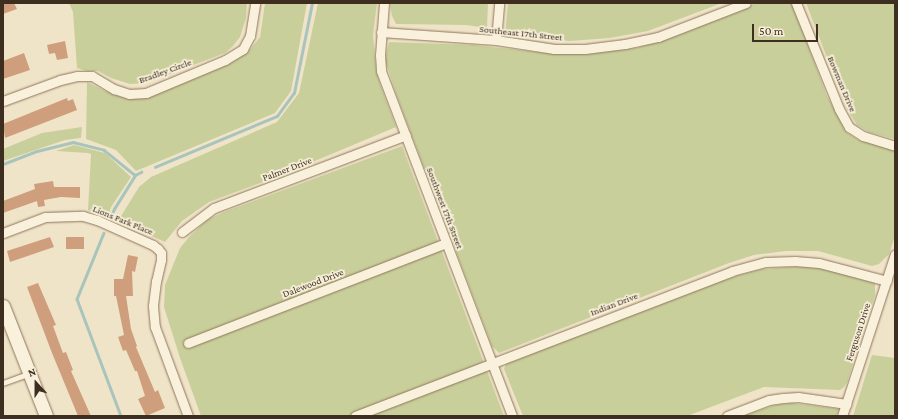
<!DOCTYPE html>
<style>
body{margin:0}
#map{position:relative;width:898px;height:419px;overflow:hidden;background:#f0e4c8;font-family:"Crimson Pro",serif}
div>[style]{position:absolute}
.green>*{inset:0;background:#c9cf9b}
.stream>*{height:2.5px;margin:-1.25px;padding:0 1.25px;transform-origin:1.25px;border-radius:1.25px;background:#a9c4bc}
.building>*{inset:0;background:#cf9f7d}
.roads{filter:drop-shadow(0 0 1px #8d765c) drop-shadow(0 0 1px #8d765c)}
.service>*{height:4.5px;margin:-2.25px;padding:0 2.25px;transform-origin:2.25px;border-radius:2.25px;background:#faf1dc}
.minor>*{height:9px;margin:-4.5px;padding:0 4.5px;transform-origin:4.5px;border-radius:4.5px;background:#faf1dc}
.secondary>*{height:13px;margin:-6.5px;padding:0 6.5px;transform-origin:6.5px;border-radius:6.5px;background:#faf1dc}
span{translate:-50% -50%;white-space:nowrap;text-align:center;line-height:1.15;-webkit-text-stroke:3.5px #f7eed8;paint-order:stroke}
.street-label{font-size:10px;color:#3d2e20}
.frame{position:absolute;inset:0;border:4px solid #3d2e20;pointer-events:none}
.north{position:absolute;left:16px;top:363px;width:40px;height:40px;-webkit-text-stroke:3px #f7eed8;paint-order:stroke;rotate:339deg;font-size:11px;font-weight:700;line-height:16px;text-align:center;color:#3d2e20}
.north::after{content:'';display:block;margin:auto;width:14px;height:18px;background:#3d2e20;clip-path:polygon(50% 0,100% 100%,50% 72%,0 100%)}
.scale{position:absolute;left:752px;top:24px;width:66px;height:18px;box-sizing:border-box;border:2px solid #3d2e20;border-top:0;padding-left:5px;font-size:12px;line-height:14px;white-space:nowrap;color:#3d2e20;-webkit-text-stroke:3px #f7eed8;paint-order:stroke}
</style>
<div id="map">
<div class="green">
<div style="clip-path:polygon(69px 3px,247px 3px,246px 18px,240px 37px,233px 46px,225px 53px,146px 83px,130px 84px,111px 78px,98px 71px,86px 71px,77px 68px,73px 12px)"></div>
<div style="clip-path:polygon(265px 3px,307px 3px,291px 91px,275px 113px,136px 171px,116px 150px,86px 139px,87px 82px,105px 91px,128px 99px,148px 97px,230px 63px,249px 51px,260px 37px)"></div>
<div style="clip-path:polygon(318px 3px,377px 3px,373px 35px,376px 69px,380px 84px,396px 127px,284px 174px,209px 202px,182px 221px,165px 242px,118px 221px,139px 187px,151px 177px,277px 122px,299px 93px)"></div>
<div style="clip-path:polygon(390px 3px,488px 3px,487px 28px,466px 25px,396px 24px,392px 16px)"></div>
<div style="clip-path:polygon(508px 3px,722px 3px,648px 31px,610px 38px,570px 41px,505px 35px)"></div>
<div style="clip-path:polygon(757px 3px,792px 3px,827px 96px,847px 133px,858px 140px,895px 150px,895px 236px,889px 254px,879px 264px,872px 266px,818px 251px,786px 251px,754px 255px,729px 263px,499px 353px,492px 346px,398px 99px,385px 60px,389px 42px,474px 45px,555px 54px,619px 50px,637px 48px)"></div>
<div style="clip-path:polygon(806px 3px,895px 3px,895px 139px,869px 132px,857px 125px,846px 107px)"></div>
<div style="clip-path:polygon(82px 127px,81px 138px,65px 140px,3px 161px,3px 149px,42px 133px)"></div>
<div style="clip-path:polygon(74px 145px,105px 153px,131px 177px,111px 207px,107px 219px,88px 210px,91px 154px,88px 153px,56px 151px)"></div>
<div style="clip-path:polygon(402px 146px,504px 416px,201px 416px,180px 358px,164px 307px,165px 285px,180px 248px,189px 237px,207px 220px,224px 212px)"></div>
<div style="clip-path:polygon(805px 266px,825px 269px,875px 282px,875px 295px,847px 382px,844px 387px,840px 390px,764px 387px,687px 416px,523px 416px,504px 369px,507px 362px,725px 279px,762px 269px)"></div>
<div style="clip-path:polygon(872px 355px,895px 358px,895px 416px,853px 416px)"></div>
<div style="clip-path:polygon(792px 403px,839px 409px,836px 416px,743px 416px,775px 405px)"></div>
</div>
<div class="stream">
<div style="left:3px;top:164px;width:36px;rotate:-21deg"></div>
<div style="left:37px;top:151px;width:37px;rotate:-14deg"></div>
<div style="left:73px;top:142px;width:32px;rotate:14deg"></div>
<div style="left:104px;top:150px;width:40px;rotate:39deg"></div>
<div style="left:155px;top:167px;width:132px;rotate:-22.7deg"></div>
<div style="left:277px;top:116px;width:29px;rotate:-54deg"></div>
<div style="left:294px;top:93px;width:92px;rotate:-78.7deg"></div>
<div style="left:111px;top:216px;width:8px;rotate:-67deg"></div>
<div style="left:114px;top:209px;width:40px;rotate:-58deg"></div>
<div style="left:135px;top:175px;width:7px;rotate:-27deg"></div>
<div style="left:104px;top:233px;width:71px;rotate:112.2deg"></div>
<div style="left:77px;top:299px;width:125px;rotate:69.4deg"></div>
</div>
<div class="building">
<div style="clip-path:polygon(3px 3px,14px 3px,17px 9px,3px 14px)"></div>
<div style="clip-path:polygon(65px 41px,68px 58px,57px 60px,55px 53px,49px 54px,47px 45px)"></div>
<div style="clip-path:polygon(24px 53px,30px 70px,3px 79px,3px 61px)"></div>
<div style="clip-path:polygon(67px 98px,68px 101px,73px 99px,77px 110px,5px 138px,3px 124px)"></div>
<div style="clip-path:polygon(53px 181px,54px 187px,80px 187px,80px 198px,61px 197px,44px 200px,45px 206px,38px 207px,37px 201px,3px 213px,3px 201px,35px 189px,34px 184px)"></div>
<div style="clip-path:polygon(50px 237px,54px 247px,10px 262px,7px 251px)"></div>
<div style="clip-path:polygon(66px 237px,84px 237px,84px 249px,66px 249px)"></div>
<div style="clip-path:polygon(128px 255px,138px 257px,135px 272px,132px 271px,133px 296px,126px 296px,131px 329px,137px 346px,136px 347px,155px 392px,158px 390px,165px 408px,146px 416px,138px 399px,145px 396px,137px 371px,135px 371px,126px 350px,123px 351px,118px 337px,124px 335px,116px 296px,114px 296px,114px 279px,123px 279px)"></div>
<div style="clip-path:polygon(38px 283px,56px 325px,53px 326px,63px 353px,66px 352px,73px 370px,71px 371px,91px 416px,78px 416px,52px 353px,27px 287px)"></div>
</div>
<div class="roads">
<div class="service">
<div style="left:3px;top:383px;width:27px;rotate:-20deg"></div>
</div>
<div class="minor">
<div style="left:384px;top:3px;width:52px;rotate:94.4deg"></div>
<div style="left:380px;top:55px;width:16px;rotate:86deg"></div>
<div style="left:381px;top:71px;width:369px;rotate:69.2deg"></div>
<div style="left:796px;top:3px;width:114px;rotate:67.9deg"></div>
<div style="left:839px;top:109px;width:21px;rotate:61deg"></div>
<div style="left:849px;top:127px;width:17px;rotate:33deg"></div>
<div style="left:863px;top:136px;width:34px;rotate:17deg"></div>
<div style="left:381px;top:32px;width:115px;rotate:4deg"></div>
<div style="left:496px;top:40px;width:59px;rotate:8.8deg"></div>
<div style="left:554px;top:49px;width:31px"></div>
<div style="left:585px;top:49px;width:40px;rotate:-7.1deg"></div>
<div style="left:625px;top:44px;width:34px;rotate:-12deg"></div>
<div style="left:658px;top:37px;width:94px;rotate:-21.1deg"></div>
<div style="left:496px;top:40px;width:37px;rotate:-85deg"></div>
<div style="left:3px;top:101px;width:61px;rotate:-20.2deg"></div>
<div style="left:60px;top:80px;width:17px;rotate:-13deg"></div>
<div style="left:77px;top:76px;width:15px"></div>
<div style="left:92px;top:76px;width:26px;rotate:31deg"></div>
<div style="left:114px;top:89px;width:16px;rotate:18deg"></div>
<div style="left:129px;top:94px;width:17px;rotate:-3deg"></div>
<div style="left:146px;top:93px;width:86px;rotate:-22.7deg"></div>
<div style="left:225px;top:60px;width:21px;rotate:-31deg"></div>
<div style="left:243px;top:49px;width:15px;rotate:-62deg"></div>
<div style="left:250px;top:36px;width:33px;rotate:-81deg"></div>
<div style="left:182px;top:232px;width:40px;rotate:-37deg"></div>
<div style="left:214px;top:208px;width:205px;rotate:-20.8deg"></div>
<div style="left:3px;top:233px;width:45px;rotate:-20.9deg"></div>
<div style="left:45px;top:217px;width:38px;rotate:-2deg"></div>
<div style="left:83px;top:216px;width:15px;rotate:16deg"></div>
<div style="left:97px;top:220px;width:61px;rotate:24.1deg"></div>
<div style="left:153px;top:245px;width:6px;rotate:39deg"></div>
<div style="left:158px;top:249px;width:5px;rotate:53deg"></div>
<div style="left:161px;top:253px;width:7px;rotate:90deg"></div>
<div style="left:161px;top:260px;width:22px;rotate:103deg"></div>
<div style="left:156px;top:281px;width:25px;rotate:97deg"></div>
<div style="left:153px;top:306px;width:21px;rotate:85deg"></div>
<div style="left:155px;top:327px;width:95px;rotate:69.7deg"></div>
<div style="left:188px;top:343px;width:277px;rotate:-21.2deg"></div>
<div style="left:355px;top:416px;width:404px;rotate:-21deg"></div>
<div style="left:732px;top:271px;width:35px;rotate:-15deg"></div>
<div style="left:766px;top:262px;width:29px;rotate:-2deg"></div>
<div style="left:795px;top:261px;width:24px;rotate:5deg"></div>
<div style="left:819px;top:263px;width:70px;rotate:14.8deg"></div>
<div style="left:727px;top:416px;width:45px;rotate:-20.9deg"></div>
<div style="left:769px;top:400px;width:14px;rotate:-8deg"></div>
<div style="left:783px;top:398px;width:15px;rotate:-4deg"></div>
<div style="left:798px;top:397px;width:49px;rotate:8.3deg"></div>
<div style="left:842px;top:416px;width:170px;rotate:-71.9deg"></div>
</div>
<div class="secondary">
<div style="left:3px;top:306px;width:118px;rotate:68.6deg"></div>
</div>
</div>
<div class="street-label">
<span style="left:521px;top:33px;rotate:6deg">Southeast 17th Street</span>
<span style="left:165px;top:71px;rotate:-20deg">Bradley Circle</span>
<span style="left:842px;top:84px;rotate:67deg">Bowman Drive</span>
<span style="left:287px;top:169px;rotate:-21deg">Palmer Drive</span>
<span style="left:445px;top:208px;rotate:69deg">Southwest 17th Street</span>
<span style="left:123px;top:220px;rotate:22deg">Lions Park Place</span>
<span style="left:313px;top:283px;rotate:-21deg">Dalewood Drive</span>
<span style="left:614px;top:304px;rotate:-21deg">Indian Drive</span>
<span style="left:858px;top:332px;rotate:-72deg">Ferguson Drive</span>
</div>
<div class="frame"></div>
<div class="north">N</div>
<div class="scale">50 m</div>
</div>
